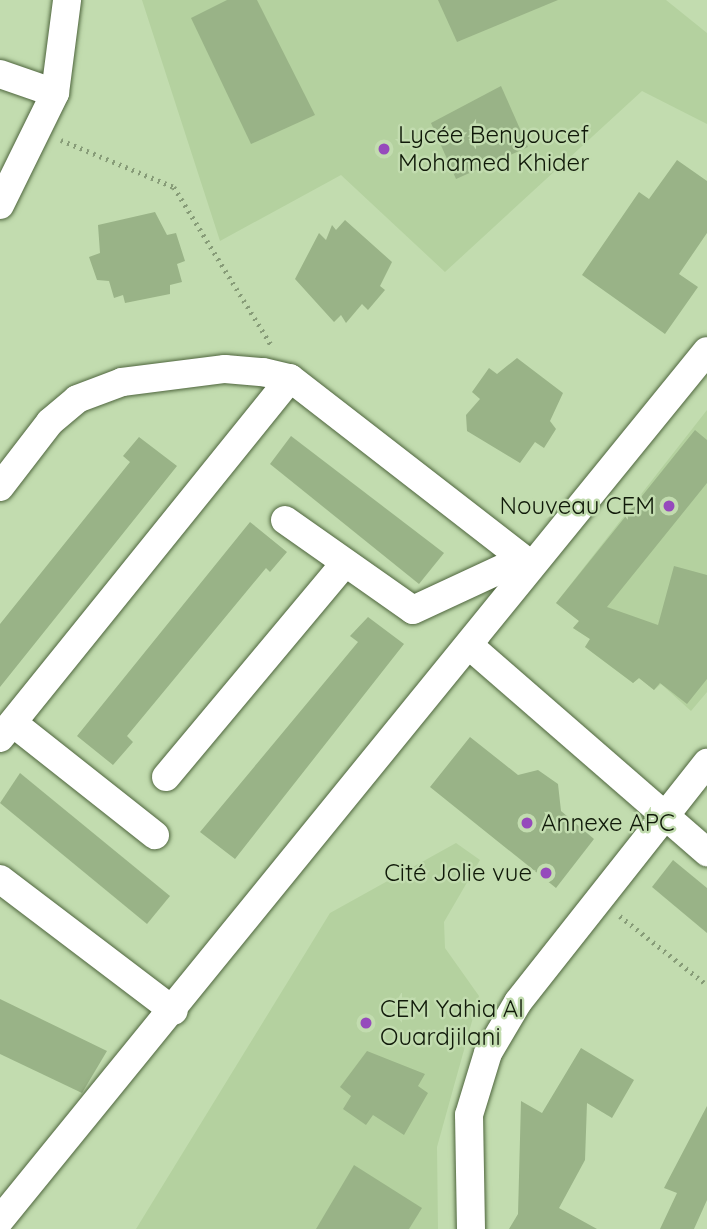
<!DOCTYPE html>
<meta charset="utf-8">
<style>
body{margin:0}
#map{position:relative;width:707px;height:1229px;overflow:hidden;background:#c2dcaf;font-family:Quicksand,sans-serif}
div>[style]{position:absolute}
.built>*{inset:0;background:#b4d19f}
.building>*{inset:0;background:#99b387}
.path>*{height:4.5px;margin-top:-2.25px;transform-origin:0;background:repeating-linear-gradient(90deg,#879c78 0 2px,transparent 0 7px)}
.roads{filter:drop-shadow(0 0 2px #4e653d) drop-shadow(0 0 2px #4e653d)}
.minor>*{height:28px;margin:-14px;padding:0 14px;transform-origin:14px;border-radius:14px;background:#fff}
.dots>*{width:19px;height:19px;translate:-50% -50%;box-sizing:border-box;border:4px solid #c2dcaf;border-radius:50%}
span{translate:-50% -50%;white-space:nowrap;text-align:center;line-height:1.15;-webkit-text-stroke:5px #c2dcaf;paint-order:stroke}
.poi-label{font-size:24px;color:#101909}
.left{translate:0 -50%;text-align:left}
.right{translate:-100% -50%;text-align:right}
</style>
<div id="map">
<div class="built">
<div style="clip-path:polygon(142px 0,666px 0,707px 33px,707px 124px,642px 91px,445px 272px,341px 175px,220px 241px)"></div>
<div style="clip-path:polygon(707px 410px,707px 692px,691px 711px,661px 684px,654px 690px,639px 678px,633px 683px,585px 647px,590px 639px,573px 628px,579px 621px,556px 603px)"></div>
<div style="clip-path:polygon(456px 843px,480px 860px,444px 922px,445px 948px,479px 996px,437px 1147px,438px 1229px,136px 1229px,330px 913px)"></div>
</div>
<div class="building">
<div style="clip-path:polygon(227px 0,257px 0,315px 115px,251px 144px,191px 18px)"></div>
<div style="clip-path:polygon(438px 0,558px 0,457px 42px)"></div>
<div style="clip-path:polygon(501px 86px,528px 147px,456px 179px,431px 123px)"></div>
<div style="clip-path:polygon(677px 160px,707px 181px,707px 233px,679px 274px,698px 287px,665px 334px,582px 275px,639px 192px,649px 199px)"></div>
<div style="clip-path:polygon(155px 212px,167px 235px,176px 233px,185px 261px,177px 264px,182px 282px,170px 285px,170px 294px,125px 303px,123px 295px,114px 298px,109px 281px,97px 280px,89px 257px,100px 253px,98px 225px)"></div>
<div style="clip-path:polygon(345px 220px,392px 262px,380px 286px,385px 290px,368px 310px,362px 304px,346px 323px,341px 315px,334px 322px,295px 279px,319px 233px,326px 240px,332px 225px,336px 230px)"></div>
<div style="clip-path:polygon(517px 358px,563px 393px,550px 421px,556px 429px,544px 448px,535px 442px,520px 463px,467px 431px,466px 415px,480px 399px,472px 392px,489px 368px,497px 374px)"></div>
<div style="clip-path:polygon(695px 430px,707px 440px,707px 483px,607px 607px,658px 625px,674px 566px,707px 575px,707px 679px,687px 704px,660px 683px,654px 690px,639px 678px,633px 683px,585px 647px,590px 639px,573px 628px,579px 621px,556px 603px)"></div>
<div style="clip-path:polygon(291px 436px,444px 553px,419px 584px,270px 464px)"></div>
<div style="clip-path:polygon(139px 437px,177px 466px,0 687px,0 624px,130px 462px,123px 456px)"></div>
<div style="clip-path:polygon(250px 522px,287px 552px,270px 572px,266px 568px,127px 736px,133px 742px,113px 765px,77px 736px)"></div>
<div style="clip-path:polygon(368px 617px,404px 644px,235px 859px,200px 832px,358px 642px,350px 636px)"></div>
<div style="clip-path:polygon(470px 737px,518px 775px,538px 770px,558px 784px,561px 811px,594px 839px,556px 888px,430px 787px)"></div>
<div style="clip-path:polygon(20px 773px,170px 896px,147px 924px,0 803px)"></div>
<div style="clip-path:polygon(673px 860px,707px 888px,707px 933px,652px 887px)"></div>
<div style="clip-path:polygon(0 999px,107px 1051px,82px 1093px,0 1054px)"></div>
<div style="clip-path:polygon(581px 1048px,634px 1080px,612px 1118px,587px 1103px,585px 1160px,559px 1208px,597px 1229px,509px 1229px,518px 1214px,521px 1101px,542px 1113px)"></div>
<div style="clip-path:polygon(367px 1051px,425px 1074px,418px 1086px,428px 1093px,404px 1135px,373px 1115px,366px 1125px,343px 1109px,351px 1096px,340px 1087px)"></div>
<div style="clip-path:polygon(707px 1106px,707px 1200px,694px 1229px,660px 1229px,677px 1193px,664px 1188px)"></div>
<div style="clip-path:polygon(354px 1165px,422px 1208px,409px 1229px,316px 1229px)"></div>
</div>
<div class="path">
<div style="left:61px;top:140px;width:122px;rotate:22.6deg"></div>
<div style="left:174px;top:187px;width:187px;rotate:58.4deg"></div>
<div style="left:620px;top:916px;width:111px;rotate:38.4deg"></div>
</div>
<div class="roads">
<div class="minor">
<div style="left:0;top:74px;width:58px;rotate:19.1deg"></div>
<div style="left:0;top:205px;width:125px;rotate:-63.8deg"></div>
<div style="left:55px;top:93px;width:94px;rotate:-82.6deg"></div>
<div style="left:0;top:487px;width:82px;rotate:-52.4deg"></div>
<div style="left:50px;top:422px;width:35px;rotate:-40deg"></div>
<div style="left:77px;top:399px;width:48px;rotate:-20.7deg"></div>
<div style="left:122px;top:382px;width:104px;rotate:-7.2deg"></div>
<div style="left:225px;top:369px;width:38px;rotate:5deg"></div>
<div style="left:263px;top:372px;width:28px;rotate:13deg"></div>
<div style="left:290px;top:378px;width:305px;rotate:37.8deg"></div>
<div style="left:285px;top:520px;width:156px;rotate:35.1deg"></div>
<div style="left:413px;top:610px;width:121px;rotate:-24.9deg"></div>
<div style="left:471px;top:647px;width:313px;rotate:41deg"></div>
<div style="left:13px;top:723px;width:181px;rotate:38.3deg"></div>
<div style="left:0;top:738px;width:462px;rotate:-51.1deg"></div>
<div style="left:166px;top:777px;width:279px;rotate:-50.1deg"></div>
<div style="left:0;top:879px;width:218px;rotate:37.2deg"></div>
<div style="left:0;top:1220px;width:1120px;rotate:-50.87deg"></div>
<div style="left:471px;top:1229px;width:114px;rotate:-91deg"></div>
<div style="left:469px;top:1115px;width:65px;rotate:-73deg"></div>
<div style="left:488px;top:1053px;width:59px;rotate:-59.5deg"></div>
<div style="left:518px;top:1002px;width:305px;rotate:-51.7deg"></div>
</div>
</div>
<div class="dots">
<div style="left:384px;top:149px;background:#964abc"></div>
<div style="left:669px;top:506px;background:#964abc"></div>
<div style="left:527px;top:823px;background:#964abc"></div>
<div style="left:546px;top:873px;background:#964abc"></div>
<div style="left:366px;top:1023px;background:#964abc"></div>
</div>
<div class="poi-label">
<span class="left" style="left:398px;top:149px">Lycée Benyoucef<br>Mohamed Khider</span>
<span class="right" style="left:655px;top:506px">Nouveau CEM</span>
<span class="left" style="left:541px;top:823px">Annexe APC</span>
<span class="right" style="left:532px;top:873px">Cité Jolie vue</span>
<span class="left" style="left:380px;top:1023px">CEM Yahia Al<br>Ouardjilani</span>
</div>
</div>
